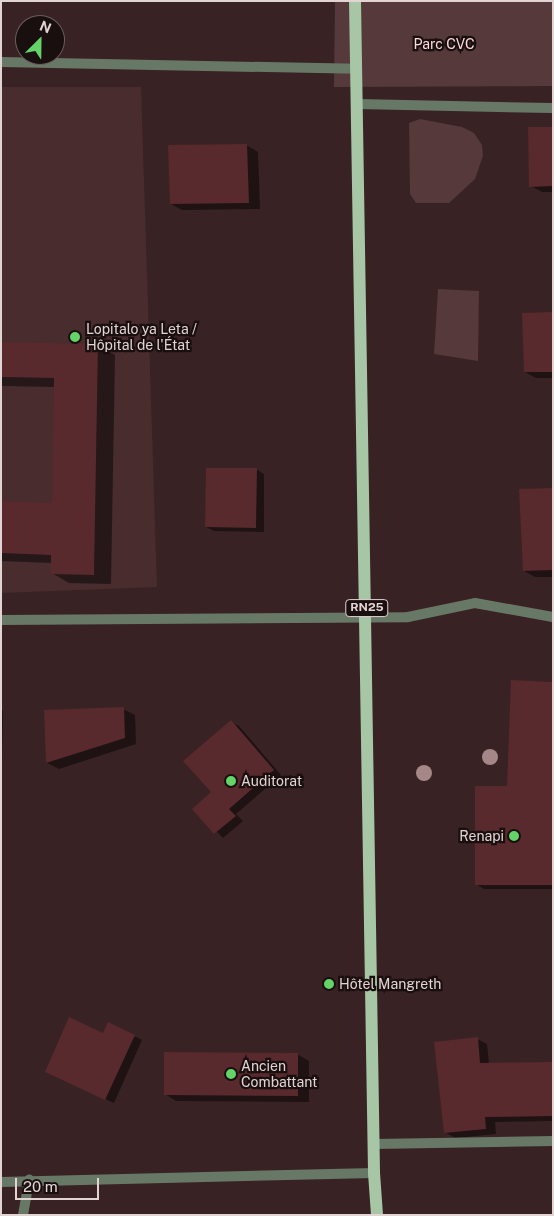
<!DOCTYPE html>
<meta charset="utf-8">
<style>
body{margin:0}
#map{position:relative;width:554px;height:1216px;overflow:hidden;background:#392223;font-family:"Public Sans",sans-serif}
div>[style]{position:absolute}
.built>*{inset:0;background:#482c2e}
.green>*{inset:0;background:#56393a}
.shadow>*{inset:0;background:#0007}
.building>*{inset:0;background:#58292d}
.street>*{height:10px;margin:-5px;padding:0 5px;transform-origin:5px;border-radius:5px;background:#687867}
.primary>*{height:12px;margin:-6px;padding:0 6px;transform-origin:6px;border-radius:6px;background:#a6c6a5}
.trees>*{width:16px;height:16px;margin:-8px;border-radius:50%;background:#a58788}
.dots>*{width:14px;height:14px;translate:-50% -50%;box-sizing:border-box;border:2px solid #190f0f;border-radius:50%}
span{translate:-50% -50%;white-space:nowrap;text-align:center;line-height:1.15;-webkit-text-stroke:4.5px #190f0f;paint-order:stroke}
.shield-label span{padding:1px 4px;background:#190f0f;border:1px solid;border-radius:4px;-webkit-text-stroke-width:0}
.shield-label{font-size:12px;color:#e3d4d4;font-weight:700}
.park-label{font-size:14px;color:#fedadb}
.poi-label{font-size:14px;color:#e3d4d4}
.left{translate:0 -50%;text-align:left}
.right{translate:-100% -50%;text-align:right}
.frame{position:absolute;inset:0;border:2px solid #e3d4d4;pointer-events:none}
.north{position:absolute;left:15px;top:15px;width:50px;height:50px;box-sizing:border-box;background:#190f0f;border:1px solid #6a5e5e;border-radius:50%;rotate:23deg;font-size:14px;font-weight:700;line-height:20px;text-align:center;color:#e3d4d4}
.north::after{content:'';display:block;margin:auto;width:18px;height:22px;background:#64d468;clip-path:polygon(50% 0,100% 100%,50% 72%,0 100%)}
.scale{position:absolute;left:15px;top:1178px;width:84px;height:22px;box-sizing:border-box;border:2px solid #e3d4d4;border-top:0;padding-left:6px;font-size:15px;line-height:18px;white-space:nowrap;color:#e3d4d4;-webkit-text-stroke:4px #190f0f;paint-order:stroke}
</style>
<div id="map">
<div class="built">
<div style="clip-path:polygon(1px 87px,141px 87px,157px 587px,1px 593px)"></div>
</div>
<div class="green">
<div style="clip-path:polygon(335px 1px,553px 1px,553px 86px,334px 87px)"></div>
<div style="clip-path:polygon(420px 119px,462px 127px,474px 133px,482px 145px,483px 156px,475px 179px,449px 203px,416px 203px,410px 194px,409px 123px)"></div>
<div style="clip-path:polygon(438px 289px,479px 291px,478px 361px,434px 354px)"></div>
</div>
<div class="shadow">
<div style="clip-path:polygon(553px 128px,553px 192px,542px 192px,531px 186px)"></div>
<div style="clip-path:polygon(246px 145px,258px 152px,260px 209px,182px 210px,171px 204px)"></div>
<div style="clip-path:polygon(553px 314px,553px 378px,536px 378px,525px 372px)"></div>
<div style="clip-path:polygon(1px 343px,98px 345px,115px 355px,111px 584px,69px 583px,52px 573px,52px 563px,1px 561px,1px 502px,53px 504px,55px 387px,1px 386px)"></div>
<div style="clip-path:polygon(256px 469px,264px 474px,264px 532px,214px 531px,206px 527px)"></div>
<div style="clip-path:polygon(553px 489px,553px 577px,535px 577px,524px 571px)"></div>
<div style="clip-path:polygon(553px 683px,553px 889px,484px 889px,476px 884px,509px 787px)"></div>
<div style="clip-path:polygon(123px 709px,135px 715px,136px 744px,59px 769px,47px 763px,46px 711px)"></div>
<div style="clip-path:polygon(1px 710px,3px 711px,2px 761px,1px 761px)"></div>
<div style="clip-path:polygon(231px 722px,239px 726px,281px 775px,236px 814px,243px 821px,223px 838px,194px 809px,213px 793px)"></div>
<div style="clip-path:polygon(104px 1034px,134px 1036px,142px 1040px,114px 1103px,54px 1076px)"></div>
<div style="clip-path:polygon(477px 1039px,487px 1044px,489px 1064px,553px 1063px,553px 1121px,495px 1122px,496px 1134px,455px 1138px,445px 1132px)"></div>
<div style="clip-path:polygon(297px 1054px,309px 1061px,309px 1102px,176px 1101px,165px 1094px)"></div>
</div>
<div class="building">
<div style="clip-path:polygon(528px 127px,553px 127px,553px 186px,529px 187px)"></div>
<div style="clip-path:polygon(247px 144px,249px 203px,170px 204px,168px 145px)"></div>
<div style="clip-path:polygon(553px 312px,553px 372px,524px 372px,522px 313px)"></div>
<div style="clip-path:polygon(1px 342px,98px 344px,94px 575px,51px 574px,51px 555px,1px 553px,1px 501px,52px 503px,54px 378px,1px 377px)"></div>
<div style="clip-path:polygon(206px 468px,257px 468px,256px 528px,205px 527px)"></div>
<div style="clip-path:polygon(553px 488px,553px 570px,523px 571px,519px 489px)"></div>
<div style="clip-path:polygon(511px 680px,553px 682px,553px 885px,475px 885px,475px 786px,507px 786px)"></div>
<div style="clip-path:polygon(124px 707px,125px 738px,46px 763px,44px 710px)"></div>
<div style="clip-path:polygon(231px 720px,274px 770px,229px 809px,236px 816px,214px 834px,192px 809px,211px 792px,183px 761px)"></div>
<div style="clip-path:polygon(69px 1017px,103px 1033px,108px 1022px,135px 1035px,105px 1100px,45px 1072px)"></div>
<div style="clip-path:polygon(478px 1037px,480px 1063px,553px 1062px,553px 1116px,485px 1117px,486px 1129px,444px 1133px,434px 1042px)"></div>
<div style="clip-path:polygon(164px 1052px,298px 1053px,298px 1096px,164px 1095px)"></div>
</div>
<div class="street">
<div style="left:1px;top:62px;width:356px;rotate:1.1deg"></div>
<div style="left:358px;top:104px;width:195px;rotate:1.2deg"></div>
<div style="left:1px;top:620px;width:407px;rotate:-0.4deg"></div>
<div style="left:408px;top:617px;width:68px;rotate:-11.8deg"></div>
<div style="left:475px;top:603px;width:79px;rotate:10.2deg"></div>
<div style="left:374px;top:1144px;width:179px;rotate:-1deg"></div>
<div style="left:1px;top:1182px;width:373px;rotate:-1.4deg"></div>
<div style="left:23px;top:1215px;width:36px;rotate:-80deg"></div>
</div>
<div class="primary">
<div style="left:355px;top:1px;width:1172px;rotate:89.07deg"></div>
<div style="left:374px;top:1173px;width:42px;rotate:85.9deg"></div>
</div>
<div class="trees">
<div style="left:490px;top:757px"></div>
<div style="left:424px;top:773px"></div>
</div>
<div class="dots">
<div style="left:75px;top:337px;background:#64d468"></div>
<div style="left:231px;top:781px;background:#64d468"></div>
<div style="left:514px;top:836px;background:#64d468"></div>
<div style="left:329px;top:984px;background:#64d468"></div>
<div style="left:231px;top:1074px;background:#64d468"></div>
</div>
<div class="shield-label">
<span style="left:367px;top:608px">RN25</span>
</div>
<div class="park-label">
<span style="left:444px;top:44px">Parc CVC</span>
</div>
<div class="poi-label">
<span class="left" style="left:86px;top:337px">Lopitalo ya Leta /<br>Hôpital de l'État</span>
<span class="left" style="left:241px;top:781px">Auditorat</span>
<span class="right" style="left:504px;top:836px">Renapi</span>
<span class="left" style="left:339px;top:984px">Hôtel Mangreth</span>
<span class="left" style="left:241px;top:1074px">Ancien<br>Combattant</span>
</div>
<div class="frame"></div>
<div class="north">N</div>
<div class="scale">20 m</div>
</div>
